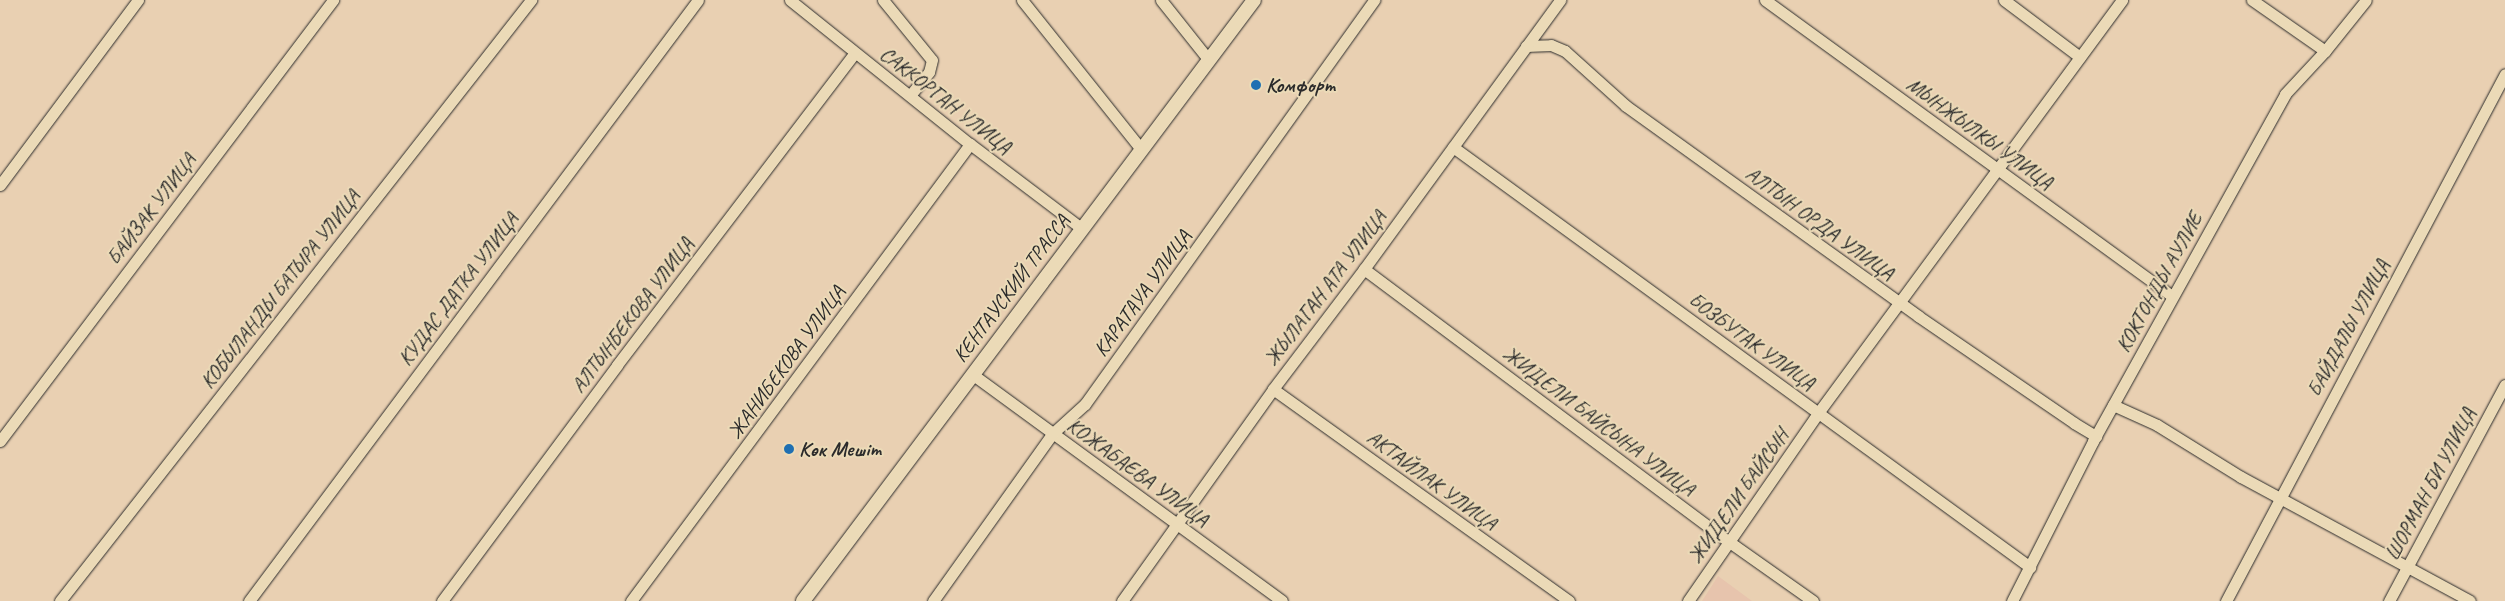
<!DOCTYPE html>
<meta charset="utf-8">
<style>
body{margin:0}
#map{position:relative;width:2505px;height:601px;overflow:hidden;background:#e9d0b2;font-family:Caveat,sans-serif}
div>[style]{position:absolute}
.built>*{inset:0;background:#e7c4ad}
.roads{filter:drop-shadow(0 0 1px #2b2b2b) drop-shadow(0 0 1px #2b2b2b)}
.minor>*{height:11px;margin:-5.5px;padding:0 5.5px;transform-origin:5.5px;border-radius:5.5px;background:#ebdab7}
.major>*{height:14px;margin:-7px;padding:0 7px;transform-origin:7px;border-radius:7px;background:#ebdab7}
.dots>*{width:14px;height:14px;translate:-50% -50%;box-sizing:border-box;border:2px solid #ebdab7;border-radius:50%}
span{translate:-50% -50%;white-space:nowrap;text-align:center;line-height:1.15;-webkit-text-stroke:4px #ebdab7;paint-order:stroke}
.poi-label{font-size:21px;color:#2b2b2b;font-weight:700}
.left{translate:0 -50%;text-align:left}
.street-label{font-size:21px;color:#2b2b2b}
</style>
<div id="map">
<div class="built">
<div style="clip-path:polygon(1718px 576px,1752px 601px,1702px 601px)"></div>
</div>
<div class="roads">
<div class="minor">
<div style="left:790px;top:0;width:231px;rotate:38.7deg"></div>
<div style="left:970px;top:144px;width:139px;rotate:37.1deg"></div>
<div style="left:883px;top:0;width:77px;rotate:50.8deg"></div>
<div style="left:932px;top:60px;width:12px;rotate:104deg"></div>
<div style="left:929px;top:72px;width:28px;rotate:129deg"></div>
<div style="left:1022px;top:0;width:189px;rotate:51.4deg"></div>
<div style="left:1161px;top:0;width:75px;rotate:51.5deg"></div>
<div style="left:1765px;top:0;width:503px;rotate:36.03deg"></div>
<div style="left:2004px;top:0;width:95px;rotate:36.9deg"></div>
<div style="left:2252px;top:0;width:89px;rotate:34.9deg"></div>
<div style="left:1526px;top:46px;width:25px;rotate:-2deg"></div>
<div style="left:1551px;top:45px;width:15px;rotate:23deg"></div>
<div style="left:1565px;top:51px;width:82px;rotate:42deg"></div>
<div style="left:1626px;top:106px;width:360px;rotate:35.7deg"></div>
<div style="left:1918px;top:316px;width:189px;rotate:34.4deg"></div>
<div style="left:2074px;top:423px;width:26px;rotate:31deg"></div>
<div style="left:1453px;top:147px;width:714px;rotate:36.05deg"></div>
<div style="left:0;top:185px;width:231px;rotate:-53.3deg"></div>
<div style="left:1364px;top:269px;width:454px;rotate:36.8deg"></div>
<div style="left:1728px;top:541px;width:104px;rotate:35.2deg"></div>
<div style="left:972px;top:374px;width:384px;rotate:36.2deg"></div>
<div style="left:1273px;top:389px;width:364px;rotate:35.6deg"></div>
<div style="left:2113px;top:405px;width:48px;rotate:24.4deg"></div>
<div style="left:2157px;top:425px;width:99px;rotate:31.8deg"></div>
<div style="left:2241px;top:477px;width:260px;rotate:28.4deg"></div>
<div style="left:0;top:441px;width:553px;rotate:-52.94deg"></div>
<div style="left:60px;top:601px;width:764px;rotate:-51.91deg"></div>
<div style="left:249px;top:601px;width:750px;rotate:-53.24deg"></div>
<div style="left:442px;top:601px;width:294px;rotate:-53.4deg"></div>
<div style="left:617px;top:365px;width:392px;rotate:-52.7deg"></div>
<div style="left:631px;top:601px;width:569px;rotate:-53.43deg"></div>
<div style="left:933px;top:601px;width:206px;rotate:-54.5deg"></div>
<div style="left:1053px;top:433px;width:43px;rotate:-42.2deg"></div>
<div style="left:1085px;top:404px;width:497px;rotate:-54.4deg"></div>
<div style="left:1122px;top:601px;width:260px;rotate:-54.5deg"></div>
<div style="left:1273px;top:389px;width:151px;rotate:-52.8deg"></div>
<div style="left:1364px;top:269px;width:333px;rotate:-53.9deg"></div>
<div style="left:1688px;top:601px;width:229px;rotate:-55.3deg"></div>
<div style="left:1818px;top:413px;width:513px;rotate:-53.64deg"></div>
<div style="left:2012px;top:601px;width:179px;rotate:-63.1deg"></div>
<div style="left:2093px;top:441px;width:397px;rotate:-61deg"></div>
<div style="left:2285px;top:94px;width:59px;rotate:-47.1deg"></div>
<div style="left:2325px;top:51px;width:65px;rotate:-51.2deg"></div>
<div style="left:2226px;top:601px;width:596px;rotate:-62.1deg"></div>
<div style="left:2389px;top:601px;width:245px;rotate:-61.8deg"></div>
</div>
<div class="major">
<div style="left:803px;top:601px;width:751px;rotate:-53.11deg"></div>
</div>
</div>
<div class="dots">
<div style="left:1256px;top:85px;background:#1f6fb2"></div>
<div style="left:789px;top:449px;background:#1f6fb2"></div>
</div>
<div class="poi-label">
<span class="left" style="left:1266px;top:85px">Комфорт</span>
<span class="left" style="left:799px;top:449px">Көк Мешіт</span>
</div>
<div class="street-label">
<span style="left:946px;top:100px;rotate:38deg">САККОРГАН УЛИЦА</span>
<span style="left:1980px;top:133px;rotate:36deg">МЫНЖЫЛКЫ УЛИЦА</span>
<span style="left:151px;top:209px;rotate:-53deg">БАЙЗАК УЛИЦА</span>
<span style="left:1820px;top:223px;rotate:36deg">АЛТЫН ОРДА УЛИЦА</span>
<span style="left:2159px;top:282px;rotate:-61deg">КОКТОНДЫ АУЛИЕ</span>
<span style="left:1011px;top:288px;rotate:-53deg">КЕНТАУСКИЙ ТРАССА</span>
<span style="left:1325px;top:288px;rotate:-53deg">ЖЫЛАГАН АТА УЛИЦА</span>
<span style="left:280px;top:289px;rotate:-52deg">КОБЫЛАНДЫ БАТЫРА УЛИЦА</span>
<span style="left:458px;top:289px;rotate:-53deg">КУДАС ДАТКА УЛИЦА</span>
<span style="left:1142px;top:293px;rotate:-54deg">КАРАТАУА УЛИЦА</span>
<span style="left:632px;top:315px;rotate:-53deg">АЛТЫНБЕКОВА УЛИЦА</span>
<span style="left:2348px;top:328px;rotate:-62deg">БАЙДАЛЫ УЛИЦА</span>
<span style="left:1752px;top:341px;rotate:36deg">БОЗБУТАК УЛИЦА</span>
<span style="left:786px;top:362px;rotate:-54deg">ЖАНИБЕКОВА УЛИЦА</span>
<span style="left:1599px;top:421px;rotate:37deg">ЖИДЕЛИ БАЙСЫНА УЛИЦА</span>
<span style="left:1138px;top:472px;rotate:36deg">КОЖАБАЕВА УЛИЦА</span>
<span style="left:1432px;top:480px;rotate:36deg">АКТАЙЛАК УЛИЦА</span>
<span style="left:2430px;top:484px;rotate:-62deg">ШОРМАН БИ УЛИЦА</span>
<span style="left:1738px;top:496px;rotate:-55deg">ЖИДЕЛИ БАЙСЫН</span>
</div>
</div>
